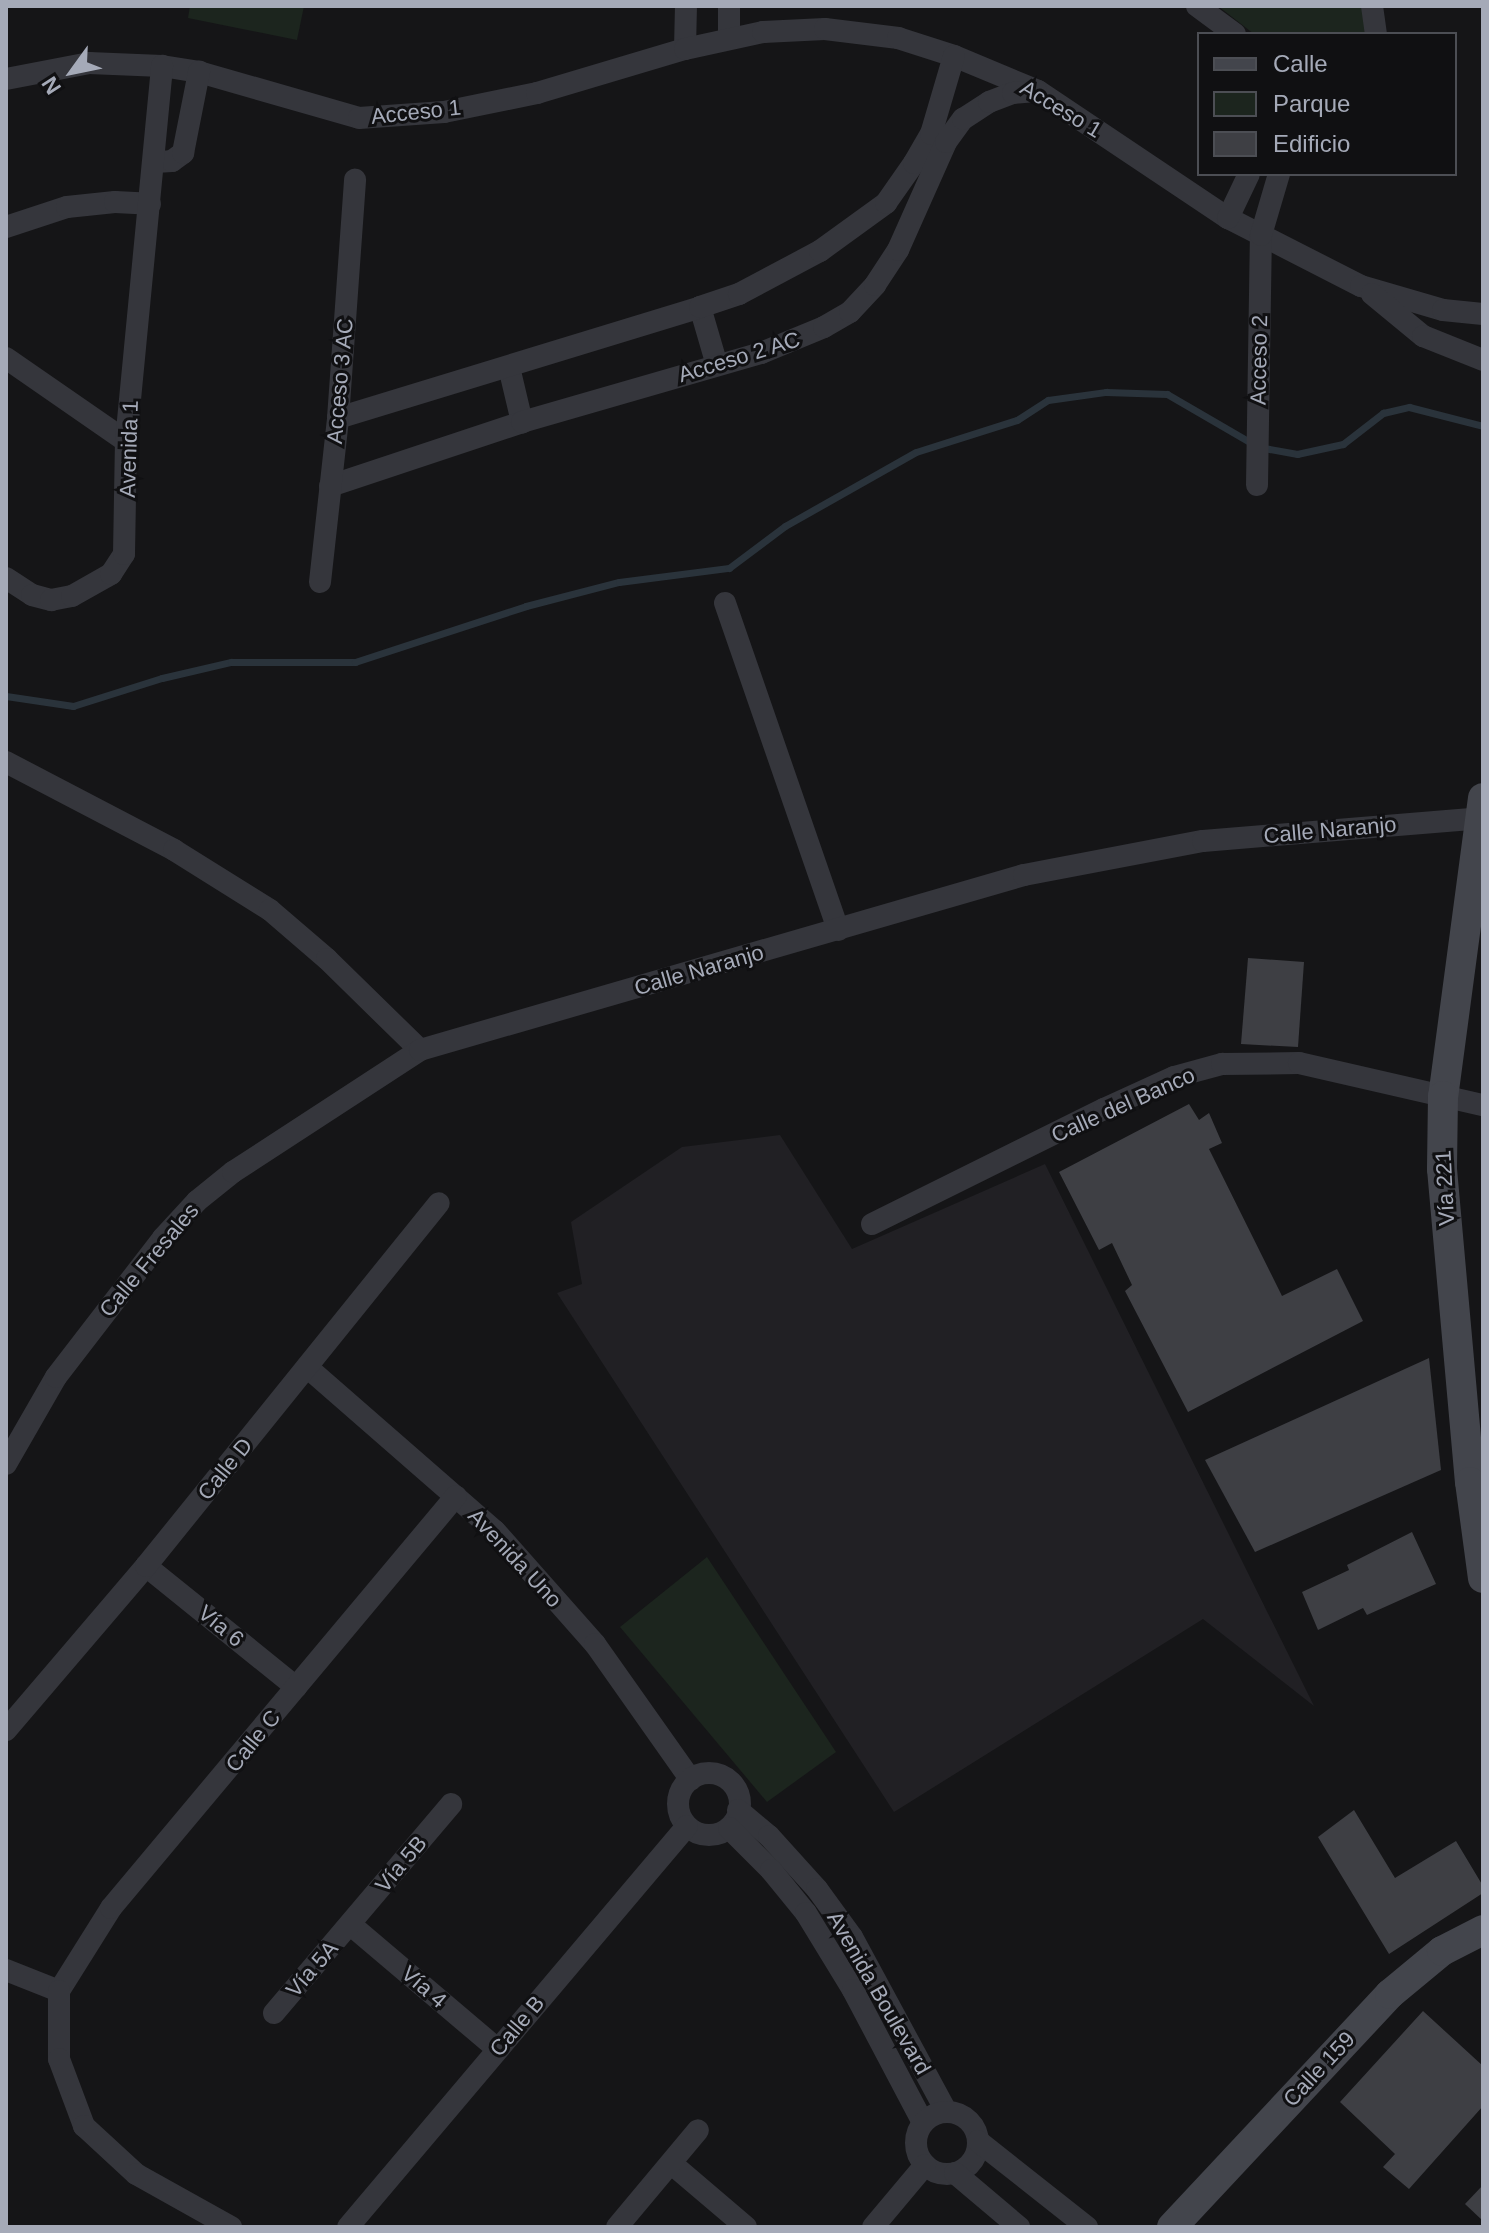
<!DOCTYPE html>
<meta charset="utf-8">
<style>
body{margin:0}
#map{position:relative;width:1489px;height:2233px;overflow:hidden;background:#151517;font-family:Arial,sans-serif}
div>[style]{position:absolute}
.built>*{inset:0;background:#212024}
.green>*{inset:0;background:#1c251e}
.stream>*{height:7px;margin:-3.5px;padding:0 3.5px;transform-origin:3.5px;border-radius:3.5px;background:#2a333b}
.building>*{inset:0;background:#3e3f44}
.street>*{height:22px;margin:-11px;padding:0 11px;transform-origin:11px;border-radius:11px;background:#35363c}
.street>.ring{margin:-11px;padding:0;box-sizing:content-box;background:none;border:22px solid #35363c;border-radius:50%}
.secondary>*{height:30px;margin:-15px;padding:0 15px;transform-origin:15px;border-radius:15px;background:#43454c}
span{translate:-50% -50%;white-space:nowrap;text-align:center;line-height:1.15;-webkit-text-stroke:6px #101012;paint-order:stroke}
.street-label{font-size:22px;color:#a5aab8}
.frame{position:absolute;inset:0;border:8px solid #a5aab8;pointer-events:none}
.legend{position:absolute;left:1197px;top:32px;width:260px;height:144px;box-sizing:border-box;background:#101012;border:2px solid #4c4e54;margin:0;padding:10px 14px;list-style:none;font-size:24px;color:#a5aab8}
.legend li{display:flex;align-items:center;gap:16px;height:40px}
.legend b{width:40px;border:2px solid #4c4e54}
.north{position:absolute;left:32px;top:32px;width:80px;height:80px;-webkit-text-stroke:6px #101012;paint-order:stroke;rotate:237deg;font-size:22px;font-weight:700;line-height:32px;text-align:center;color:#a5aab8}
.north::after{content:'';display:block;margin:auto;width:28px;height:36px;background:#a5aab8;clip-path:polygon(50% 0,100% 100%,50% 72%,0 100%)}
</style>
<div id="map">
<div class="built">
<div style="clip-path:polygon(780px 1135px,852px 1249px,1045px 1164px,1314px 1706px,1203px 1619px,894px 1812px,557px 1293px,582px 1284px,571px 1222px,682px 1147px)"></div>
</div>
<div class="green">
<div style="clip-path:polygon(190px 6px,304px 6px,297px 40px,188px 18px)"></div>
<div style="clip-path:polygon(1218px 6px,1363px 6px,1366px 34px,1254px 34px)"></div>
<div style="clip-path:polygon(707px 1557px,836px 1752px,767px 1802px,620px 1627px)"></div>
</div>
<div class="stream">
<div style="left:6px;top:696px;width:68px;rotate:8.5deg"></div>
<div style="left:73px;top:706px;width:93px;rotate:-17.5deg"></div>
<div style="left:162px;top:678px;width:71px;rotate:-13.1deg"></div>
<div style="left:231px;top:662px;width:124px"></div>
<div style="left:355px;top:662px;width:180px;rotate:-18.1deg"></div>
<div style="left:526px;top:606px;width:96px;rotate:-14.5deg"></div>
<div style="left:619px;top:582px;width:111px;rotate:-7.3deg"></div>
<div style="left:729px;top:568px;width:70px;rotate:-36.9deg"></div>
<div style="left:785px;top:526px;width:150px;rotate:-29.5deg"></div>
<div style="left:916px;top:452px;width:106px;rotate:-17.6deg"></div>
<div style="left:1017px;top:420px;width:37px;rotate:-33deg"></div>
<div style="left:1048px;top:400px;width:59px;rotate:-7.9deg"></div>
<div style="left:1106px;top:392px;width:61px;rotate:1.9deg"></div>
<div style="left:1167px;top:394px;width:105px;rotate:30.2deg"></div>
<div style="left:1258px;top:447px;width:40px;rotate:10deg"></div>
<div style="left:1297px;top:454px;width:47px;rotate:-12.3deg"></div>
<div style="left:1343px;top:444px;width:51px;rotate:-37.8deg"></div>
<div style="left:1383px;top:413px;width:27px;rotate:-13deg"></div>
<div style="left:1409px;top:407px;width:76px;rotate:14.4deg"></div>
</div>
<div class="building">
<div style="clip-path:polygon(1248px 958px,1304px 962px,1298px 1047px,1241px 1044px)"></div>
<div style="clip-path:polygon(1189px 1104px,1199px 1120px,1209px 1113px,1222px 1143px,1209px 1149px,1282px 1296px,1337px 1269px,1363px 1321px,1188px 1412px,1125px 1291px,1132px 1285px,1112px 1243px,1099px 1250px,1059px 1172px)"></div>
<div style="clip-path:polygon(1429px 1358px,1441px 1470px,1255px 1552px,1205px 1460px)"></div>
<div style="clip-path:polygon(1412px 1532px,1436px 1584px,1367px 1615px,1363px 1608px,1318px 1630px,1302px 1592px,1349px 1570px,1347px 1565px)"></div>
<div style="clip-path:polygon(1354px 1810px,1395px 1878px,1456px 1841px,1483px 1886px,1483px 1893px,1389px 1954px,1318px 1837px)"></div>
<div style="clip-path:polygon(1423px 2011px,1483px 2066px,1483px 2106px,1409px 2189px,1383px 2167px,1395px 2154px,1340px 2102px)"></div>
<div style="clip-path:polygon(1483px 2185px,1483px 2221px,1465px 2204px)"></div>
</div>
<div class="street">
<div style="left:729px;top:6px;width:32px;rotate:90deg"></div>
<div style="left:1197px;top:6px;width:47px;rotate:36.4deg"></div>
<div style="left:1372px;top:6px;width:28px;rotate:82deg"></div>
<div style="left:685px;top:49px;width:43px;rotate:-88.7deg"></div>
<div style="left:6px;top:79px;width:85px;rotate:-10.9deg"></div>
<div style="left:89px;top:63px;width:73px;rotate:2.4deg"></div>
<div style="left:162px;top:66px;width:37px;rotate:9deg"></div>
<div style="left:199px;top:72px;width:166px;rotate:16deg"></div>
<div style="left:359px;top:118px;width:85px;rotate:-4deg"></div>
<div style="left:444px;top:112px;width:95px;rotate:-11.5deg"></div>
<div style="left:537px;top:93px;width:154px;rotate:-16.6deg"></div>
<div style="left:685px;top:49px;width:80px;rotate:-12.3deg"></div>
<div style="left:763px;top:32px;width:62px;rotate:-2.8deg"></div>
<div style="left:825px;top:29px;width:74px;rotate:7deg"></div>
<div style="left:898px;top:38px;width:59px;rotate:17.8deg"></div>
<div style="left:954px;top:56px;width:91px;rotate:22.6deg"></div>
<div style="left:1038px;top:91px;width:229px;rotate:33.8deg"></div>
<div style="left:1228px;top:218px;width:149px;rotate:27.1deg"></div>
<div style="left:1361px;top:286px;width:85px;rotate:16.3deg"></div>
<div style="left:1443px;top:310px;width:40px;rotate:5.7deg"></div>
<div style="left:155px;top:162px;width:17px;rotate:-3deg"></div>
<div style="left:172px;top:161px;width:14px;rotate:-36deg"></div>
<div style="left:183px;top:153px;width:83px;rotate:-78.8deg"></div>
<div style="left:1228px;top:218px;width:49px;rotate:-64.5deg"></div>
<div style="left:6px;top:227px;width:64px;rotate:-18.2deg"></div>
<div style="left:67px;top:207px;width:48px;rotate:-5.9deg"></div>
<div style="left:115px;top:202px;width:35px;rotate:3deg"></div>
<div style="left:1372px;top:294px;width:66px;rotate:39.5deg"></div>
<div style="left:1423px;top:336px;width:65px;rotate:21.8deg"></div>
<div style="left:700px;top:307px;width:60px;rotate:73.7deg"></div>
<div style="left:6px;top:358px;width:146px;rotate:34.7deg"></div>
<div style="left:509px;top:367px;width:57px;rotate:76.7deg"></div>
<div style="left:338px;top:418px;width:379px;rotate:-17deg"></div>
<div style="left:700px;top:307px;width:41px;rotate:-18.4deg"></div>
<div style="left:739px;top:294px;width:92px;rotate:-28deg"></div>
<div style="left:820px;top:251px;width:82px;rotate:-36deg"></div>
<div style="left:886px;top:203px;width:49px;rotate:-55deg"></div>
<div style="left:914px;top:163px;width:34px;rotate:-60deg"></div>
<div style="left:931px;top:134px;width:81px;rotate:-73.6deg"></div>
<div style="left:1257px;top:485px;width:250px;rotate:-89.1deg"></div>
<div style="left:1261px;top:235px;width:64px;rotate:-73.6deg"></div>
<div style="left:330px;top:486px;width:202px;rotate:-18.4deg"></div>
<div style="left:522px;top:422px;width:249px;rotate:-16.1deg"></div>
<div style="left:761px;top:353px;width:68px;rotate:-22.4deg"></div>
<div style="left:824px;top:327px;width:30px;rotate:-30deg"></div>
<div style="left:850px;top:312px;width:37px;rotate:-47deg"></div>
<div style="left:875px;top:285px;width:42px;rotate:-56.7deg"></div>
<div style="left:898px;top:250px;width:118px;rotate:-66deg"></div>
<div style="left:946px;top:142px;width:29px;rotate:-54deg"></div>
<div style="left:963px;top:119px;width:31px;rotate:-33deg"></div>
<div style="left:989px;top:102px;width:26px;rotate:-21deg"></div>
<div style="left:1013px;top:93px;width:23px;rotate:-5deg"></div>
<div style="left:6px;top:578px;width:31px;rotate:33deg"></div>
<div style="left:32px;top:595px;width:20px;rotate:15deg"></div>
<div style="left:51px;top:600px;width:21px;rotate:-11deg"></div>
<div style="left:72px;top:596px;width:45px;rotate:-29.4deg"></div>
<div style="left:111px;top:574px;width:24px;rotate:-57deg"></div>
<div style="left:124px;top:554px;width:113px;rotate:-89deg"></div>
<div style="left:126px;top:441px;width:377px;rotate:-84.5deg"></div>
<div style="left:320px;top:582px;width:165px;rotate:-83.7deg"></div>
<div style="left:338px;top:418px;width:239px;rotate:-85.9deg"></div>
<div style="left:725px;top:603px;width:346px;rotate:70.9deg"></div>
<div style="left:6px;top:762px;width:190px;rotate:27.6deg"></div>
<div style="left:174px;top:850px;width:113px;rotate:32deg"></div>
<div style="left:270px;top:910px;width:75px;rotate:40.7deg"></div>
<div style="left:327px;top:959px;width:130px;rotate:44.4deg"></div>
<div style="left:872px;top:1224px;width:259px;rotate:-26.4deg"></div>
<div style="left:1104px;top:1109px;width:77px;rotate:-24.6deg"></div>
<div style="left:1174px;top:1077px;width:50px;rotate:-15.2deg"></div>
<div style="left:1222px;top:1064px;width:77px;rotate:-0.7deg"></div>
<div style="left:1299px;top:1063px;width:189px;rotate:12.9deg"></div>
<div style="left:307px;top:1367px;width:249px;rotate:41.1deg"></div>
<div style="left:495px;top:1531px;width:151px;rotate:48.5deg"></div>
<div style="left:595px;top:1644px;width:166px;rotate:54.8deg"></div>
<div style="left:6px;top:1464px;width:100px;rotate:-60.1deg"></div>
<div style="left:56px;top:1377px;width:175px;rotate:-52.4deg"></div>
<div style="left:163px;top:1238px;width:50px;rotate:-47.4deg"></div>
<div style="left:197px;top:1201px;width:46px;rotate:-38.9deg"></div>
<div style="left:233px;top:1172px;width:223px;rotate:-33.1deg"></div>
<div style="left:420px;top:1050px;width:629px;rotate:-16.16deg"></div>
<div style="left:1024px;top:875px;width:182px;rotate:-10.8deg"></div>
<div style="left:1203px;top:841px;width:278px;rotate:-4.7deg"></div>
<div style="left:146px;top:1566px;width:193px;rotate:38.9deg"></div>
<div style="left:6px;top:1730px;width:216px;rotate:-49.5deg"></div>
<div style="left:146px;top:1566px;width:466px;rotate:-51.1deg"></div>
<div class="ring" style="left:678px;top:1773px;width:40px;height:40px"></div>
<div style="left:738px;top:1810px;width:40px;rotate:40deg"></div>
<div style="left:769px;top:1836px;width:72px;rotate:47.8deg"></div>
<div style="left:817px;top:1889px;width:59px;rotate:53.9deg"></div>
<div style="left:852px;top:1937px;width:198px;rotate:61.6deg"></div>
<div style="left:729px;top:1828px;width:59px;rotate:45deg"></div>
<div style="left:771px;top:1870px;width:55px;rotate:50.9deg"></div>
<div style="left:806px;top:1913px;width:90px;rotate:58.6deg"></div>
<div style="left:853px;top:1990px;width:150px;rotate:62.2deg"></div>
<div style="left:351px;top:1925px;width:192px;rotate:40.3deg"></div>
<div style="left:6px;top:1970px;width:57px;rotate:21.6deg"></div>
<div style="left:59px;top:1991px;width:98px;rotate:-57.9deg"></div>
<div style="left:111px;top:1908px;width:537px;rotate:-50.06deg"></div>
<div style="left:59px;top:1991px;width:68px;rotate:90deg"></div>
<div style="left:59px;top:2059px;width:72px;rotate:69.5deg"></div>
<div style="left:84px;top:2126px;width:71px;rotate:42.7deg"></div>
<div style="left:136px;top:2174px;width:109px;rotate:29.2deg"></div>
<div style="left:274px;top:2013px;width:274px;rotate:-49.7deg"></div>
<div class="ring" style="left:916px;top:2112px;width:40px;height:40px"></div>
<div style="left:978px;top:2141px;width:139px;rotate:38.3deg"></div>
<div style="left:672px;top:2164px;width:97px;rotate:40.4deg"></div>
<div style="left:955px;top:2173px;width:84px;rotate:40.2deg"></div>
<div style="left:348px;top:2227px;width:525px;rotate:-49.79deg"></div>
<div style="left:617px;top:2227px;width:126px;rotate:-50.1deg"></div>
<div style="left:873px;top:2227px;width:81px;rotate:-50deg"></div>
</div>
<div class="secondary">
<div style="left:1483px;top:798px;width:301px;rotate:97.6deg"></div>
<div style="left:1443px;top:1096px;width:73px;rotate:90.8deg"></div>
<div style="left:1442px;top:1169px;width:314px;rotate:84.9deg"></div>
<div style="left:1470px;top:1482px;width:97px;rotate:82.3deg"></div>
<div style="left:1172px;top:2227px;width:319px;rotate:-46.9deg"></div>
<div style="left:1390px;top:1994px;width:67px;rotate:-39.6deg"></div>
<div style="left:1442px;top:1951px;width:46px;rotate:-27.1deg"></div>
</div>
<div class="street-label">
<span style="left:1061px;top:109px;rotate:31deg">Acceso 1</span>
<span style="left:416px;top:112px;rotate:-6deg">Acceso 1</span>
<span style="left:739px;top:357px;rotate:-17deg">Acceso 2 AC</span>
<span style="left:1259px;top:360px;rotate:-89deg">Acceso 2</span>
<span style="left:340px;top:381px;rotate:-85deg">Acceso 3 AC</span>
<span style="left:129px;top:449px;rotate:-88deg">Avenida 1</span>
<span style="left:1330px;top:830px;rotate:-5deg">Calle Naranjo</span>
<span style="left:699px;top:970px;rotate:-16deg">Calle Naranjo</span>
<span style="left:1123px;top:1105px;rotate:-24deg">Calle del Banco</span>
<span style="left:1445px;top:1188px;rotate:-93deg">Vía 221</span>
<span style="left:149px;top:1260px;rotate:-50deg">Calle Fresales</span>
<span style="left:225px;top:1469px;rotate:-51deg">Calle D</span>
<span style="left:515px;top:1558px;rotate:47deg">Avenida Uno</span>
<span style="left:221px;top:1626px;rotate:39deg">Vía 6</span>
<span style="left:253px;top:1741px;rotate:-51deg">Calle C</span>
<span style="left:401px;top:1864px;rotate:-50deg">Vía 5B</span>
<span style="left:312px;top:1969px;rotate:-49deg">Vía 5A</span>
<span style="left:424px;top:1987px;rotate:41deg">Vía 4</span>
<span style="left:879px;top:1993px;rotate:60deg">Avenida Boulevard</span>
<span style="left:517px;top:2026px;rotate:-50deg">Calle B</span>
<span style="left:1319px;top:2069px;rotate:-47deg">Calle 159</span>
</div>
<div class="frame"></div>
<ul class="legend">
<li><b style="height:10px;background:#43454c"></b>Calle</li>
<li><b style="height:22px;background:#1c251e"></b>Parque</li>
<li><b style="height:22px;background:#3e3f44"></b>Edificio</li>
</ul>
<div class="north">N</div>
</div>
